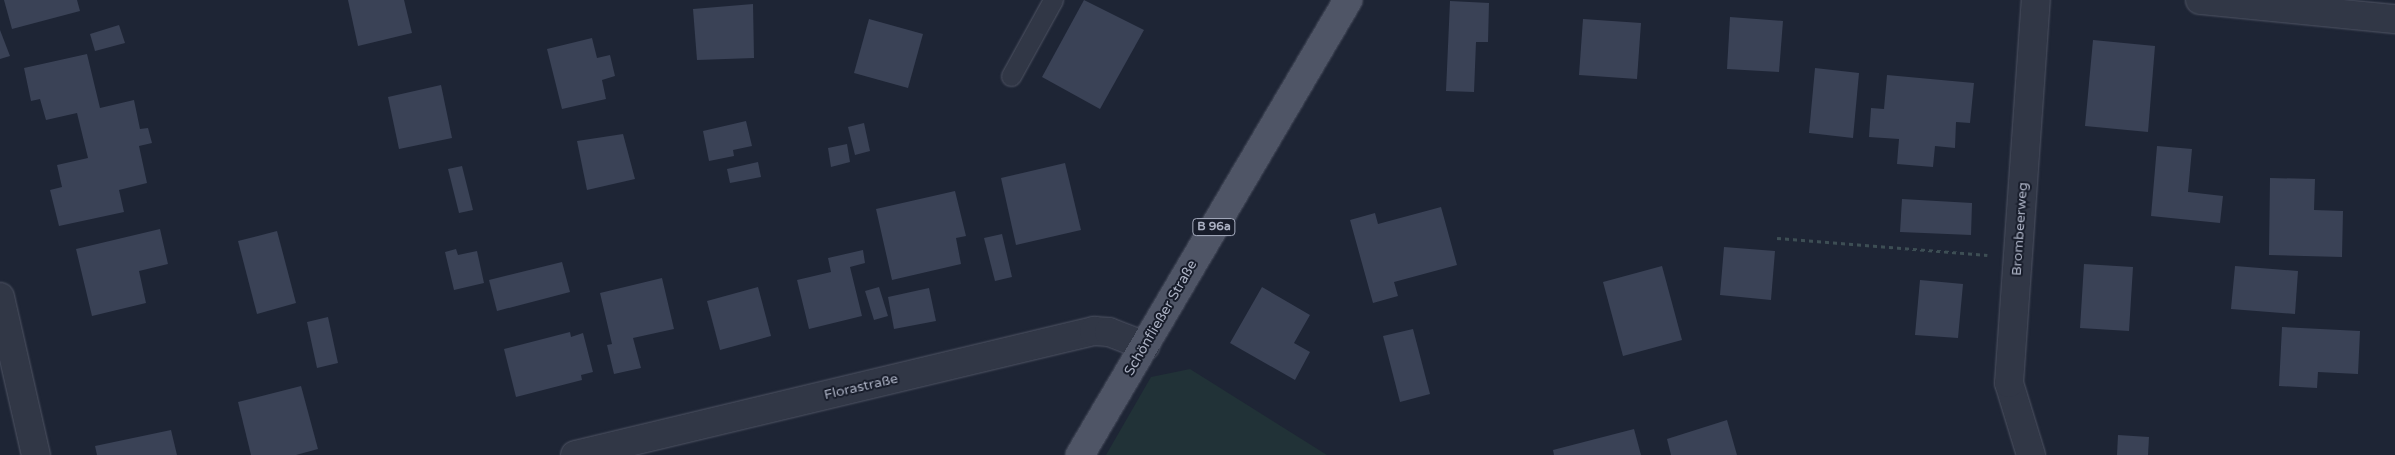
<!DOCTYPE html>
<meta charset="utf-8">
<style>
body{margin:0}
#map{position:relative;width:2395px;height:455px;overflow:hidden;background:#1e2535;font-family:"Varela Round",sans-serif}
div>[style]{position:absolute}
.green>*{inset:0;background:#213237}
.building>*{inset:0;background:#3a4256}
.path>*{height:3px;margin-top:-1.5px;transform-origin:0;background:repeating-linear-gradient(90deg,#3d4e54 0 4px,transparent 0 8px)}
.roads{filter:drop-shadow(0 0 1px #4f5464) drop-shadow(0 0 1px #4f5464)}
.lane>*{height:19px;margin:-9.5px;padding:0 9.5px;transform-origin:9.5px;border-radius:9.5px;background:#313746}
.street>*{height:28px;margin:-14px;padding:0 14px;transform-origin:14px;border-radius:14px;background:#313746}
.primary>*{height:28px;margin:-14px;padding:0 14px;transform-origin:14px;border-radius:14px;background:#4f5566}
span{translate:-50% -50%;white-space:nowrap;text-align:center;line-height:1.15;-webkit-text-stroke:4px #171c2a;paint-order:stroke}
.shield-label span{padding:1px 4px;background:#171c2a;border:1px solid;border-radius:4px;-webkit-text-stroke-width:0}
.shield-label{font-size:12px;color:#abb1c3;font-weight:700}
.street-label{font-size:14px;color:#abb1c3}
</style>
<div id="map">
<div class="green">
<div style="clip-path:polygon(1190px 369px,1327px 455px,1106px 455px,1151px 377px)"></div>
</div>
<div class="building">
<div style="clip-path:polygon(4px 0,77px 0,80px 11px,12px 29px)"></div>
<div style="clip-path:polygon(348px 0,404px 0,412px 33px,358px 46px)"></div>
<div style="clip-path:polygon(1084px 0,1144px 30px,1100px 109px,1042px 77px)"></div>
<div style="clip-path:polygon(1450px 1px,1489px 3px,1488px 42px,1476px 42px,1474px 92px,1446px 91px)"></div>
<div style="clip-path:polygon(753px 4px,754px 58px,697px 60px,693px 9px)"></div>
<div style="clip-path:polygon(1730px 17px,1783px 21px,1779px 72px,1727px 69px)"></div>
<div style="clip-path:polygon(869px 19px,923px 34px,908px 88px,854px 73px)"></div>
<div style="clip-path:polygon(1583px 19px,1641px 23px,1637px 79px,1579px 75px)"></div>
<div style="clip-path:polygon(119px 25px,125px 43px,95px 51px,90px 34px)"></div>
<div style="clip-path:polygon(0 30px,10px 56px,0 59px)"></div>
<div style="clip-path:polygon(592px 38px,597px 58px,610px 55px,615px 76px,602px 80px,606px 99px,562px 109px,547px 49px)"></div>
<div style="clip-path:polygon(2093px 40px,2155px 46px,2148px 132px,2085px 126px)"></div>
<div style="clip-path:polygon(87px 54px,100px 108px,134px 100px,140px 129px,148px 128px,152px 143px,139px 146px,147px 183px,119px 190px,124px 212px,59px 226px,50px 190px,62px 187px,57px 165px,88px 158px,77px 113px,46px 120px,40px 99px,31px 101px,24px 68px)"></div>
<div style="clip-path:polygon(1815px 68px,1859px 73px,1853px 138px,1809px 133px)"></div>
<div style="clip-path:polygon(1887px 75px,1974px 83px,1970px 123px,1956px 122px,1955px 148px,1935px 146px,1933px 167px,1897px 164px,1899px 139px,1869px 137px,1871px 108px,1884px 109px)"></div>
<div style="clip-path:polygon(441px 85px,452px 138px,399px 149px,388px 97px)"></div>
<div style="clip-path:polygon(746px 121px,752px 146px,733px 150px,734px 156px,709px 161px,703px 131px)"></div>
<div style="clip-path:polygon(864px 123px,870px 151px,855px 155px,848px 127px)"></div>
<div style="clip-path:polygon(623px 134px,635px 179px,587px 190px,577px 141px)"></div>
<div style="clip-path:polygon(847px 144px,850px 162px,831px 167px,828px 148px)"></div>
<div style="clip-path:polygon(2157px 146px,2192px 149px,2188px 192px,2223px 196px,2220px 223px,2151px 216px)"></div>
<div style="clip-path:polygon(758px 162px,761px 177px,730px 183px,727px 169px)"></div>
<div style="clip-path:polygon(1065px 163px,1081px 230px,1016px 245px,1001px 178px)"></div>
<div style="clip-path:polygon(462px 166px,473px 210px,459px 213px,448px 169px)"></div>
<div style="clip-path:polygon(2270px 178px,2315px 179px,2314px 210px,2343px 211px,2342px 257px,2269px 255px)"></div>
<div style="clip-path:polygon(955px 191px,966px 236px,956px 238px,961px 264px,892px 280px,876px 209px)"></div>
<div style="clip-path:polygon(1902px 199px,1972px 203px,1971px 235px,1900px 232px)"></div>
<div style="clip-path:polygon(1441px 207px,1457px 265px,1394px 282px,1398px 296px,1373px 303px,1350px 220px,1375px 213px,1378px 224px)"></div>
<div style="clip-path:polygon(160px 229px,168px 264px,139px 271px,146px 303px,92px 316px,76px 249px)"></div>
<div style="clip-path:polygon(277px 231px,296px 303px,257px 314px,238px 241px)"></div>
<div style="clip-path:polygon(1002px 234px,1012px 277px,995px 281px,984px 238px)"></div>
<div style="clip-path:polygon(1724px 247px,1775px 251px,1771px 300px,1720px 295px)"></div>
<div style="clip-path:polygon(456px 249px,458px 255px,477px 251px,484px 283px,454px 290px,445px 252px)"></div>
<div style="clip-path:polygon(863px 250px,865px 263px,850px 267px,862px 316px,809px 329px,797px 280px,831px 272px,828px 258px)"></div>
<div style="clip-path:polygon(562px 262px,570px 292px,497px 311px,489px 280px)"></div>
<div style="clip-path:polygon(2084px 264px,2133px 267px,2129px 331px,2080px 328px)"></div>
<div style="clip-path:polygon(1662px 266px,1682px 340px,1623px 356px,1603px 282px)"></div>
<div style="clip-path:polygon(2235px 266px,2298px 271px,2295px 314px,2231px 309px)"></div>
<div style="clip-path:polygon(662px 278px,674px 329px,633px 338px,641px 368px,614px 374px,607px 345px,612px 344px,600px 293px)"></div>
<div style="clip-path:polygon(1920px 280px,1963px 284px,1958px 338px,1915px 335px)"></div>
<div style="clip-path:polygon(758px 287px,771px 336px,720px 350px,707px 301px)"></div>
<div style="clip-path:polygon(879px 287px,888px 316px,874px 320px,865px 291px)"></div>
<div style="clip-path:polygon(1262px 287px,1310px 315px,1294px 343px,1310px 352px,1295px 380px,1230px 343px)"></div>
<div style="clip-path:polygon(929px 288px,936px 321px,894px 329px,888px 297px)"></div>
<div style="clip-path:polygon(328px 317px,338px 363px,317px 368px,307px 322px)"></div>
<div style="clip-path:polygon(2282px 327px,2360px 331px,2358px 374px,2318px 372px,2317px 388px,2279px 386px)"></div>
<div style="clip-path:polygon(1413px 329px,1430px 394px,1400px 402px,1383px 336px)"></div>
<div style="clip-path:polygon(570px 332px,571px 337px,583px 333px,593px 372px,581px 375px,582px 380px,516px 397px,504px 349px)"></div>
<div style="clip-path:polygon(301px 386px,318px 449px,296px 455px,251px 455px,238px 402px)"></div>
<div style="clip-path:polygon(1727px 420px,1737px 455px,1671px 455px,1667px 439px)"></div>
<div style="clip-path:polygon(1634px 429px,1641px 455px,1554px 455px,1553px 450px)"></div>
<div style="clip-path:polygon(171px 430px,177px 455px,97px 455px,95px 446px)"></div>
<div style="clip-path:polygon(2118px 435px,2149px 437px,2148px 455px,2117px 455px)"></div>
</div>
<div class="path">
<div style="left:1777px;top:238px;width:211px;rotate:4.6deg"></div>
</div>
<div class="roads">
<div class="lane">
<div style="left:1011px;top:76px;width:87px;rotate:-61.1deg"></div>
</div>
<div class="street">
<div style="left:2200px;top:0;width:196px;rotate:5.6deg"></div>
<div style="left:0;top:297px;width:162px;rotate:77.2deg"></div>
<div style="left:575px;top:455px;width:534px;rotate:-13.44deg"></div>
<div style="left:1094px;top:331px;width:15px;rotate:4deg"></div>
<div style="left:1109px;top:332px;width:39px;rotate:21deg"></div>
<div style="left:2031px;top:455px;width:75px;rotate:-107deg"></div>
<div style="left:2009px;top:383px;width:384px;rotate:-86deg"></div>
</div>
<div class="primary">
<div style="left:1080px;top:455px;width:528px;rotate:-59.5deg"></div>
</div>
</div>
<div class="shield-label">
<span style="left:1214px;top:227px">B 96a</span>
</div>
<div class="street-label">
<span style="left:2020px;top:229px;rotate:-86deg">Brombeerweg</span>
<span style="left:1161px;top:318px;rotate:-60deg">Schönfließer Straße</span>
<span style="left:861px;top:387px;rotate:-13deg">Florastraße</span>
</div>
</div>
